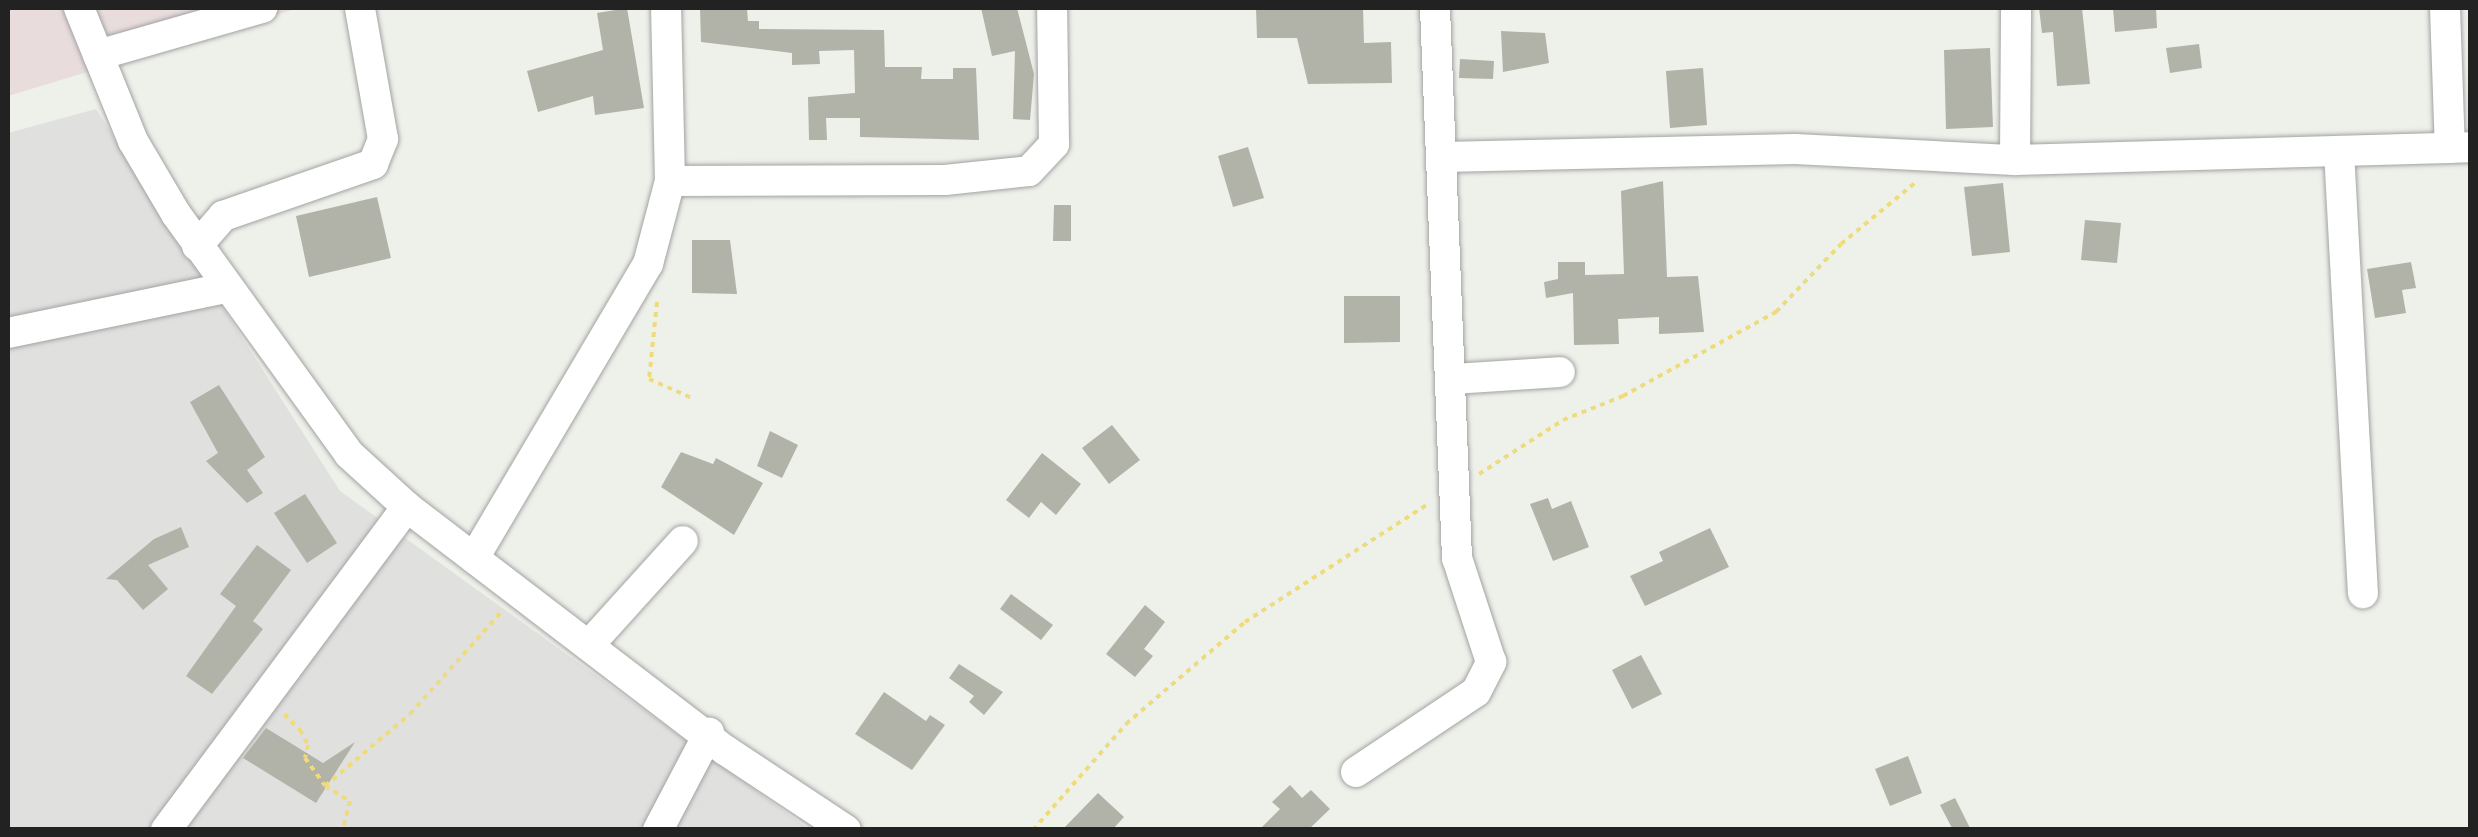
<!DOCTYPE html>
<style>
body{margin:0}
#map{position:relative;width:2478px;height:837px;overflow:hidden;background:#eef1ea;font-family:Mulish,sans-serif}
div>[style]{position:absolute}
.residential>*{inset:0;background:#e0e0df}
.industrial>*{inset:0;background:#e9dcdd}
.building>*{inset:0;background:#b1b3a8}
.path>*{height:4px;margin-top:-2px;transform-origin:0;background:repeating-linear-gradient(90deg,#eedb7e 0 5px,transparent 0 10px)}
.roads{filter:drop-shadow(0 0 2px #a3a3a3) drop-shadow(0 0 2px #a3a3a3)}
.minor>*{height:30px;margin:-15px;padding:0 15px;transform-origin:15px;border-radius:15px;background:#fff}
span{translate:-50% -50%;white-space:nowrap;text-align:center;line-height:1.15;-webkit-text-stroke:9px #fff;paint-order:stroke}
.frame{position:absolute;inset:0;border:10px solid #222;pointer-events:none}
</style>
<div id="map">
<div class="residential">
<div style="clip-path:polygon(96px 109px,340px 491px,809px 829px,8px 830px,8px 133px)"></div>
</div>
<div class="industrial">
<div style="clip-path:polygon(8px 8px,299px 8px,8px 96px)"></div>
</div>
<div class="building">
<div style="clip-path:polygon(627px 8px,644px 108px,595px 115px,593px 96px,538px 112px,527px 71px,603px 50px,597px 13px)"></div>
<div style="clip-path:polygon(700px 8px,747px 8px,748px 21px,759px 21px,759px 29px,884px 30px,885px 67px,922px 67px,921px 79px,953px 79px,953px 68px,976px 68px,979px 140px,860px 137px,860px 118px,826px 118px,827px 140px,809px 140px,808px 97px,855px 93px,854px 50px,819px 51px,820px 64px,792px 65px,792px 53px,701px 42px)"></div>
<div style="clip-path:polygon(981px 8px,1017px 8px,1034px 74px,1030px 120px,1013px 119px,1015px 51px,992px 56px)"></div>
<div style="clip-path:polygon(1256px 8px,1363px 8px,1364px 43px,1391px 42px,1392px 83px,1308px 84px,1297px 38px,1257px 38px)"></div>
<div style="clip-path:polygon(2039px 8px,2082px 8px,2090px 84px,2057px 86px,2053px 32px,2042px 33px)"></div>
<div style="clip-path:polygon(2113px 8px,2156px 8px,2157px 28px,2115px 32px)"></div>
<div style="clip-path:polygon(1501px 31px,1545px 33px,1549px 63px,1503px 72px)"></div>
<div style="clip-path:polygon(2199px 44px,2202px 68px,2170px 73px,2166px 48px)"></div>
<div style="clip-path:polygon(1990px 48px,1993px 127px,1946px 129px,1944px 50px)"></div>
<div style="clip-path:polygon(1460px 59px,1494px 61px,1493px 79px,1459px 78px)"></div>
<div style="clip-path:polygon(1703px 68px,1707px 125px,1670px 128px,1666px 71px)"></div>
<div style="clip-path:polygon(1248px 147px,1264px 198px,1233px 207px,1218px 156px)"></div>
<div style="clip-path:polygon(1663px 181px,1667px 277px,1698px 276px,1704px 332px,1659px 334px,1659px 317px,1618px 319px,1619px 344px,1574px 345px,1573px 293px,1546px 298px,1544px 282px,1558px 279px,1558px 262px,1585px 262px,1585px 275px,1624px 274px,1621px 191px)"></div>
<div style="clip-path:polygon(2003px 183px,2010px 252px,1972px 256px,1964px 187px)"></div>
<div style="clip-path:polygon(377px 197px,391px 258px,309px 277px,296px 216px)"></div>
<div style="clip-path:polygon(1054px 205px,1071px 205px,1071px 241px,1053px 241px)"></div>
<div style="clip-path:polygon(2085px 220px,2121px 223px,2117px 263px,2081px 260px)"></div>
<div style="clip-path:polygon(692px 240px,730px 240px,737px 294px,692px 293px)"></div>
<div style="clip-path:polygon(2411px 262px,2416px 288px,2402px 290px,2406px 313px,2375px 318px,2367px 269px)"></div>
<div style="clip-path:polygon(1344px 296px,1400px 296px,1400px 342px,1344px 343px)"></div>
<div style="clip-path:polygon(219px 385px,265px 457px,247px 470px,263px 493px,247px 503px,206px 461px,218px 453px,190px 402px)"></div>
<div style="clip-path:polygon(1112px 425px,1140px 460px,1109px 484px,1082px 448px)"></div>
<div style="clip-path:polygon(770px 431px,798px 445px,782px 478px,757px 466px)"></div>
<div style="clip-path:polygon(681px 452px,713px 464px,716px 458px,763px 483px,734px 535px,661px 487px)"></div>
<div style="clip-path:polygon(1042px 453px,1081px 484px,1056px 515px,1041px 502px,1029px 518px,1006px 500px)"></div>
<div style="clip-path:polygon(305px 494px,337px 543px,307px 563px,274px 513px)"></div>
<div style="clip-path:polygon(1548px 498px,1552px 509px,1571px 501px,1589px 547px,1553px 561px,1530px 504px)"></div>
<div style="clip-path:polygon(181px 527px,189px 547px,148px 565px,168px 589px,143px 610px,117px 580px,106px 579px,154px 539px)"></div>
<div style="clip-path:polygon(1710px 528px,1729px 567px,1645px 606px,1630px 576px,1663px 561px,1659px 552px)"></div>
<div style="clip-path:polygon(257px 545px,291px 570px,253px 621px,263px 629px,212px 694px,186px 676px,236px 606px,220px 594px)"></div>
<div style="clip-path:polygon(1011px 594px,1053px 625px,1041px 640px,1000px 609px)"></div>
<div style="clip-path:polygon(1145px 605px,1165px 622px,1144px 649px,1153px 656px,1135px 677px,1106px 654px)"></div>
<div style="clip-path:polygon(1641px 655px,1662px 694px,1632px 709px,1612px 670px)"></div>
<div style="clip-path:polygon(959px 664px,1003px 692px,984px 715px,969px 702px,974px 696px,949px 678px)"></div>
<div style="clip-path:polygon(884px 692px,926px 721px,930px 715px,945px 725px,912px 770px,855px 734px)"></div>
<div style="clip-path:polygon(266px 728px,323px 763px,355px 742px,316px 803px,243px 758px)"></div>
<div style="clip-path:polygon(1908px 756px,1922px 793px,1890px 806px,1875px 769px)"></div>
<div style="clip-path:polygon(1290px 785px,1302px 798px,1311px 790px,1330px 809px,1308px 830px,1259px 830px,1280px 809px,1272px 802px)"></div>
<div style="clip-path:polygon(1098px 793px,1124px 817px,1112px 830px,1062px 830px)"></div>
<div style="clip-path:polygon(1955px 798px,1971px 830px,1953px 830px,1940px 805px)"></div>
</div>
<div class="path">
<div style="left:657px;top:302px;width:77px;rotate:95.9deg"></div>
<div style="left:649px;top:379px;width:47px;rotate:23.8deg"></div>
<div style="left:1479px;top:474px;width:100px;rotate:-32.7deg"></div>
<div style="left:1563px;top:420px;width:65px;rotate:-21.8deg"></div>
<div style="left:1623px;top:396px;width:175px;rotate:-28.8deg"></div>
<div style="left:1776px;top:312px;width:94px;rotate:-46.3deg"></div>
<div style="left:1841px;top:244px;width:97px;rotate:-39.6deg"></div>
<div style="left:284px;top:714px;width:23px;rotate:45deg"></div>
<div style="left:300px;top:730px;width:17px;rotate:62deg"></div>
<div style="left:308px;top:745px;width:13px;rotate:103deg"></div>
<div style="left:305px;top:758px;width:34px;rotate:54deg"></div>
<div style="left:325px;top:786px;width:29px;rotate:31deg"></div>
<div style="left:350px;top:801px;width:30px;rotate:104deg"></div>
<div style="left:325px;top:786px;width:111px;rotate:-40.3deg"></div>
<div style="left:410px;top:714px;width:140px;rotate:-48.2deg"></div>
<div style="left:1033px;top:830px;width:141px;rotate:-48.7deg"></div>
<div style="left:1126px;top:724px;width:157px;rotate:-40.6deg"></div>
<div style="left:1245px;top:622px;width:218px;rotate:-32.8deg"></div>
</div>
<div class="roads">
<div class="minor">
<div style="left:79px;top:8px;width:144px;rotate:67.9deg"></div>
<div style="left:133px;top:141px;width:85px;rotate:59.5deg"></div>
<div style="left:176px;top:214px;width:296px;rotate:54.2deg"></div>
<div style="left:349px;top:454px;width:79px;rotate:42.4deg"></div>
<div style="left:407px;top:507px;width:400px;rotate:37.4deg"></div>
<div style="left:725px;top:750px;width:145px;rotate:33.5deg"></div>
<div style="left:2445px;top:8px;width:140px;rotate:88deg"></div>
<div style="left:98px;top:55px;width:171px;rotate:-16deg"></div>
<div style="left:2339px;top:151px;width:443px;rotate:86.9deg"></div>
<div style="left:1443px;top:157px;width:352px;rotate:-1.3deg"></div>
<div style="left:1795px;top:149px;width:220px;rotate:2.9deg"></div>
<div style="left:2015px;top:160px;width:455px;rotate:-1.6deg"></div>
<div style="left:2015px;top:160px;width:152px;rotate:-89.6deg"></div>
<div style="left:670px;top:181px;width:275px;rotate:-0.2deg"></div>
<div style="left:945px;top:180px;width:84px;rotate:-6.1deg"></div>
<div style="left:1029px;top:171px;width:37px;rotate:-47deg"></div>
<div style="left:1054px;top:144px;width:136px;rotate:-90.8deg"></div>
<div style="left:197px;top:246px;width:40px;rotate:-49deg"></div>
<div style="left:223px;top:216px;width:159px;rotate:-19.1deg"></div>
<div style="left:373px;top:164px;width:27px;rotate:-68deg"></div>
<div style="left:383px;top:139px;width:133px;rotate:-100deg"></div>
<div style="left:8px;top:333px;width:223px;rotate:-11.7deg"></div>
<div style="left:1453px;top:379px;width:107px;rotate:-3.7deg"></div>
<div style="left:474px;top:558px;width:342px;rotate:-59.4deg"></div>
<div style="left:648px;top:264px;width:86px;rotate:-75.2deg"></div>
<div style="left:670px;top:181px;width:173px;rotate:-91.3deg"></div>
<div style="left:589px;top:645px;width:140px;rotate:-47.9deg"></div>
<div style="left:1356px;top:772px;width:144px;rotate:-33.7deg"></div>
<div style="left:1476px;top:692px;width:34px;rotate:-63deg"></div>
<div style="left:1491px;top:662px;width:109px;rotate:-108.1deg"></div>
<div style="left:1457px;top:558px;width:550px;rotate:-92.29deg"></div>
<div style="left:166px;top:830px;width:403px;rotate:-53.3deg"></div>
<div style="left:658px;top:830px;width:110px;rotate:-62.3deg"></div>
</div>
</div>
<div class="frame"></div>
</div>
